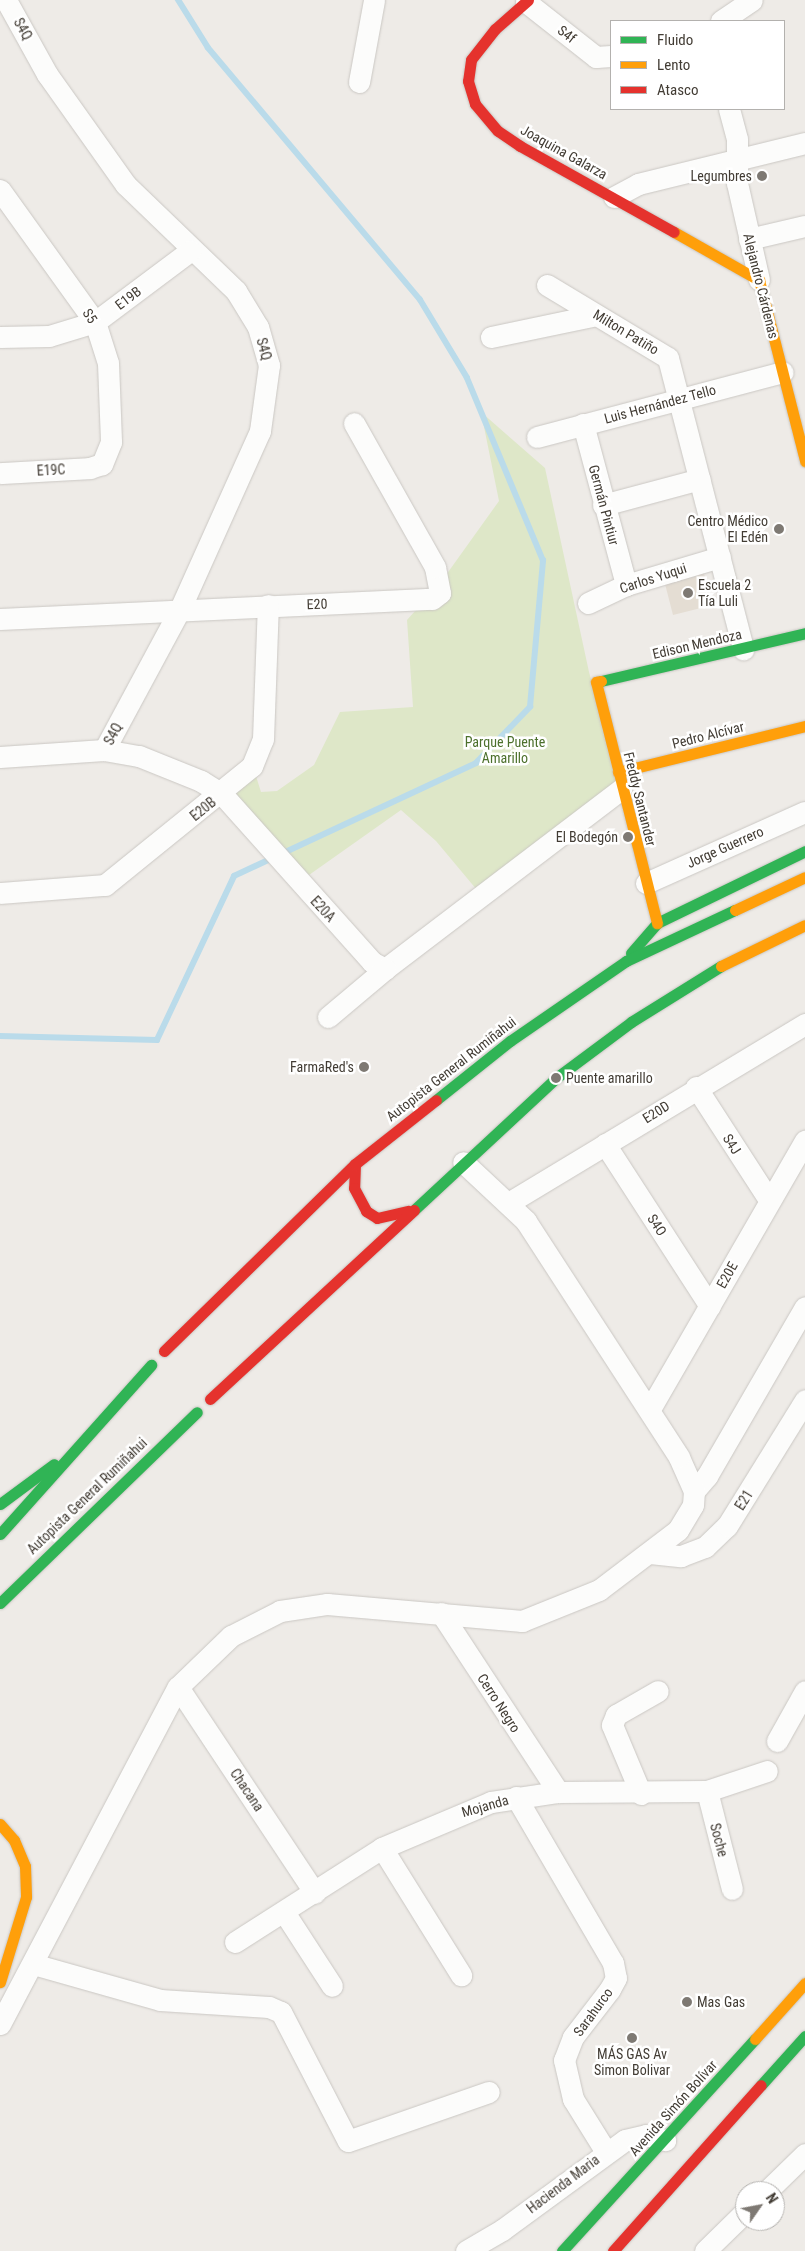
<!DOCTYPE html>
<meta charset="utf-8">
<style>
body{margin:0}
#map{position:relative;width:805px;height:2251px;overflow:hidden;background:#eeebe7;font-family:"Roboto Condensed",sans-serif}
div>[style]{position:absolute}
.education>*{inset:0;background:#e4ddd3}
.green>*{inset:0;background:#dee7c8}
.stream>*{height:5.5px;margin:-2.75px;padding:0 2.75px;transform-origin:2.75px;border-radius:2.75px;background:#badbea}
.roads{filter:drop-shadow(0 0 1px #cac7c3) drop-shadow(0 0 1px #cac7c3)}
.street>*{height:21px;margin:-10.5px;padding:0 10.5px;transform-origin:10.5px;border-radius:10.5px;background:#fcfcfb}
.fast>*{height:11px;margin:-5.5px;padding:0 5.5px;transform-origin:5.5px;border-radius:5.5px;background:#30b455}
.slow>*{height:11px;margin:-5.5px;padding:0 5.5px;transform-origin:5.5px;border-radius:5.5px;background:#ff9f0a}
.jam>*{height:11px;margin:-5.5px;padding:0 5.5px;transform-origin:5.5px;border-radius:5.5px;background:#e5322d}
.dots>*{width:14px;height:14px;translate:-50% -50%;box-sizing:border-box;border:2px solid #fff;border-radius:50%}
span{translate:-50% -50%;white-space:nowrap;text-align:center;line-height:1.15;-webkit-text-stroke:5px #fff;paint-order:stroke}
.street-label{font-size:14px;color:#423c34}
.poi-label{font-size:14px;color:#423c34}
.right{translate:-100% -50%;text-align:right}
.left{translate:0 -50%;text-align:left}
.park-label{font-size:14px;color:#4c702c}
.legend{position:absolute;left:610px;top:20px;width:175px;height:90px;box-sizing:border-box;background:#fff;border:1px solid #b3b1ae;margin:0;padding:6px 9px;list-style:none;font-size:15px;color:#423c34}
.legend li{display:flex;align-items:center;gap:10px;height:25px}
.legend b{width:25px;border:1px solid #b3b1ae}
.north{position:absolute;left:735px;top:2181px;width:50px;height:50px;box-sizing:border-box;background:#fff;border:1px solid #b3b1ae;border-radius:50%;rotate:57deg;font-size:14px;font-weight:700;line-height:20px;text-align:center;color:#423c34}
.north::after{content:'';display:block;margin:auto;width:18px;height:22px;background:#7e7973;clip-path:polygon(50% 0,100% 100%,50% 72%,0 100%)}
</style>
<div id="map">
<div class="education">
<div style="clip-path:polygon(703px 570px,713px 605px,673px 615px,664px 580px)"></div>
</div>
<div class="green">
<div style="clip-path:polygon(481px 412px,545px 468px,589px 672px,621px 789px,482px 896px,436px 841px,401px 810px,309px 875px,230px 794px,255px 773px,261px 792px,277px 791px,314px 765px,340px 712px,413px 707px,407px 620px,441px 582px,499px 501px)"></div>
</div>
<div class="stream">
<div style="left:0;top:1036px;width:157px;rotate:1.5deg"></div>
<div style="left:157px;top:1040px;width:181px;rotate:-64.8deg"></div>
<div style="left:234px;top:876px;width:267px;rotate:-25deg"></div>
<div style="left:476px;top:763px;width:78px;rotate:-46deg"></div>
<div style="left:530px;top:707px;width:147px;rotate:-84.9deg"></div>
<div style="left:543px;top:561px;width:198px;rotate:-112.6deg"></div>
<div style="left:467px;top:378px;width:91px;rotate:-121.1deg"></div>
<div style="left:420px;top:300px;width:329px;rotate:-130.1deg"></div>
<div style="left:208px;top:48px;width:57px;rotate:-122deg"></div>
</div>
<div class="roads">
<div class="street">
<div style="left:6px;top:0;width:85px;rotate:61deg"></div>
<div style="left:47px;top:74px;width:136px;rotate:54.6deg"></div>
<div style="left:126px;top:185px;width:153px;rotate:43.9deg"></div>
<div style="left:236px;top:291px;width:42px;rotate:58.6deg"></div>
<div style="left:258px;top:327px;width:40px;rotate:74deg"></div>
<div style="left:269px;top:365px;width:67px;rotate:97.8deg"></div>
<div style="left:260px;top:431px;width:197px;rotate:114.2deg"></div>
<div style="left:179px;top:611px;width:158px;rotate:118.3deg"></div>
<div style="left:526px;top:2px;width:89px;rotate:38.2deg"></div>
<div style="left:596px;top:57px;width:15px;rotate:-4deg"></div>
<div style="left:721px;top:21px;width:37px;rotate:-34deg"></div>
<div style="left:359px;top:82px;width:83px;rotate:-79.6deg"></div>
<div style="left:729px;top:109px;width:31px;rotate:75deg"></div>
<div style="left:737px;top:139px;width:44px;rotate:90deg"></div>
<div style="left:737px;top:183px;width:99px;rotate:77.2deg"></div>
<div style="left:0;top:190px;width:163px;rotate:54.3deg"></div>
<div style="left:95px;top:322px;width:43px;rotate:72.4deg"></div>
<div style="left:108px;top:363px;width:79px;rotate:87.8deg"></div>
<div style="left:111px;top:442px;width:24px;rotate:112deg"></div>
<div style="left:102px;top:464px;width:13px;rotate:162deg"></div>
<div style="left:90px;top:468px;width:90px;rotate:176.8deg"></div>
<div style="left:614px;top:197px;width:27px;rotate:-28deg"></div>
<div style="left:638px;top:184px;width:172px;rotate:-13.8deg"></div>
<div style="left:749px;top:239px;width:57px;rotate:-13.1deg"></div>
<div style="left:547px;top:285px;width:141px;rotate:31.1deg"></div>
<div style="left:668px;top:358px;width:301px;rotate:75.5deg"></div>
<div style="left:0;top:337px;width:49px;rotate:-1.2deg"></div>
<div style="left:49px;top:336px;width:48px;rotate:-16.9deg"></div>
<div style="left:95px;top:322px;width:119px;rotate:-36.8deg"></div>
<div style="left:491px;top:337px;width:107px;rotate:-11.8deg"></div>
<div style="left:583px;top:424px;width:167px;rotate:75deg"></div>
<div style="left:537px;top:437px;width:254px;rotate:-14.8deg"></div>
<div style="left:603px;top:505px;width:100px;rotate:-15deg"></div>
<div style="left:588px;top:603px;width:42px;rotate:-25.3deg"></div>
<div style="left:626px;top:585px;width:98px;rotate:-16.6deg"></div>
<div style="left:0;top:619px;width:432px;rotate:-2.7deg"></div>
<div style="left:432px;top:599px;width:10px;rotate:-37deg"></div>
<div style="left:440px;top:593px;width:26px;rotate:-101deg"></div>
<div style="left:435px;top:567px;width:165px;rotate:-119.4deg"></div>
<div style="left:0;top:757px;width:104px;rotate:-3.9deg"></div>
<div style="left:104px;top:750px;width:36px;rotate:10deg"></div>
<div style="left:139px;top:756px;width:67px;rotate:22deg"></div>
<div style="left:201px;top:781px;width:25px;rotate:32deg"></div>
<div style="left:222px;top:794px;width:225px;rotate:48.2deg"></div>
<div style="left:372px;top:962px;width:15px;rotate:28deg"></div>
<div style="left:385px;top:969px;width:297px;rotate:-37.3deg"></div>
<div style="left:646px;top:883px;width:174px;rotate:-24.1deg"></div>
<div style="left:0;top:893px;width:105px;rotate:-4.4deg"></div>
<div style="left:105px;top:885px;width:189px;rotate:-39deg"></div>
<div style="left:252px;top:766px;width:29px;rotate:-68deg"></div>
<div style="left:263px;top:739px;width:134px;rotate:-87.9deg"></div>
<div style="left:328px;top:1017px;width:75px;rotate:-40.1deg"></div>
<div style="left:696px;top:1087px;width:135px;rotate:57.1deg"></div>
<div style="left:605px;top:1144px;width:193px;rotate:57.1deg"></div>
<div style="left:510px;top:1202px;width:345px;rotate:-31.1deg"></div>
<div style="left:650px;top:1409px;width:310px;rotate:-60deg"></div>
<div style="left:694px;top:1491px;width:20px;rotate:-49deg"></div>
<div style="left:707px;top:1476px;width:195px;rotate:-59.9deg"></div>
<div style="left:650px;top:1553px;width:31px;rotate:6deg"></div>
<div style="left:681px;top:1556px;width:26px;rotate:-21deg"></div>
<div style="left:705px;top:1547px;width:30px;rotate:-44deg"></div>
<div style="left:727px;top:1526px;width:148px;rotate:-58.2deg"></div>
<div style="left:441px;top:1613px;width:214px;rotate:56.8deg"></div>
<div style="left:178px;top:1687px;width:247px;rotate:56.4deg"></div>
<div style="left:777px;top:1741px;width:57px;rotate:-60.8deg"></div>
<div style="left:707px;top:1791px;width:101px;rotate:75.7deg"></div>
<div style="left:641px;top:1794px;width:75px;rotate:-112.8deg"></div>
<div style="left:612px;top:1725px;width:11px;rotate:-68deg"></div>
<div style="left:616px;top:1715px;width:48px;rotate:-29.7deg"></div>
<div style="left:516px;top:1797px;width:192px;rotate:59.7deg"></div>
<div style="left:613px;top:1963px;width:15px;rotate:79deg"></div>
<div style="left:616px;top:1978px;width:13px;rotate:119deg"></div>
<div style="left:610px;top:1989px;width:61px;rotate:127.6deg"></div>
<div style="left:573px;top:2037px;width:25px;rotate:111deg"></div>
<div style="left:564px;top:2060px;width:40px;rotate:77deg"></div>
<div style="left:573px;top:2099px;width:62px;rotate:58.1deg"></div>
<div style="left:382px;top:1848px;width:150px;rotate:58.1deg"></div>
<div style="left:284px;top:1912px;width:88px;rotate:57deg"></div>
<div style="left:235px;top:1942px;width:174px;rotate:-32.6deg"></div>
<div style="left:382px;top:1848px;width:118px;rotate:-22.9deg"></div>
<div style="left:491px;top:1802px;width:68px;rotate:-8.5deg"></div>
<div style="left:558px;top:1792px;width:149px;rotate:-0.4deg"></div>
<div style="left:707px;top:1791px;width:63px;rotate:-18.4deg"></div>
<div style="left:33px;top:1964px;width:132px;rotate:15.8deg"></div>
<div style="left:160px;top:2000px;width:109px;rotate:3.7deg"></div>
<div style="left:269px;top:2007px;width:13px;rotate:23deg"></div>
<div style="left:281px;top:2012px;width:145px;rotate:62.6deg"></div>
<div style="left:348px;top:2141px;width:149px;rotate:-19.2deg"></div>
<div style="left:0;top:2024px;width:381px;rotate:-62.2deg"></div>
<div style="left:178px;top:1687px;width:74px;rotate:-43.9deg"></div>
<div style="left:231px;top:1636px;width:55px;rotate:-27deg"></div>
<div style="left:280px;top:1611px;width:48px;rotate:-8.5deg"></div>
<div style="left:327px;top:1604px;width:196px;rotate:5deg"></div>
<div style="left:522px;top:1621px;width:83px;rotate:-21.9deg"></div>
<div style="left:599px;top:1590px;width:99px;rotate:-37.2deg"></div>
<div style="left:678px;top:1530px;width:29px;rotate:-59deg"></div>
<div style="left:693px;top:1505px;width:14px;rotate:-86deg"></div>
<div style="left:694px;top:1491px;width:37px;rotate:-114deg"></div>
<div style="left:679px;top:1457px;width:281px;rotate:-123deg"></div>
<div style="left:526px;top:1221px;width:86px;rotate:-136.9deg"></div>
<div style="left:767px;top:2191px;width:53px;rotate:-44.2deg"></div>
<div style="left:466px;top:2251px;width:42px;rotate:-30.3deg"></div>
<div style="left:502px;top:2230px;width:152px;rotate:-36.2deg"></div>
<div style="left:625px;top:2140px;width:22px;rotate:-13deg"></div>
<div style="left:646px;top:2135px;width:20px;rotate:15deg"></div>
<div style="left:705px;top:2251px;width:56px;rotate:-44.3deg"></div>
</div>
<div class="fast">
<div style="left:601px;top:681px;width:210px;rotate:-13.2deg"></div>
<div style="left:631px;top:953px;width:40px;rotate:-49deg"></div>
<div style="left:657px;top:923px;width:165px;rotate:-25.9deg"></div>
<div style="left:436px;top:1100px;width:95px;rotate:-38.6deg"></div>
<div style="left:510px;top:1041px;width:141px;rotate:-34.6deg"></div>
<div style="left:626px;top:961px;width:120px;rotate:-25.1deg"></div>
<div style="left:414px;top:1210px;width:194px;rotate:-42.9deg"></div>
<div style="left:556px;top:1078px;width:94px;rotate:-36.7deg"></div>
<div style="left:631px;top:1022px;width:106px;rotate:-31.9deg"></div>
<div style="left:0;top:1504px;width:67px;rotate:-36.5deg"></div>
<div style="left:0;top:1534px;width:227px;rotate:-48.2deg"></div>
<div style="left:0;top:1603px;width:274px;rotate:-44.1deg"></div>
<div style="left:761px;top:2085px;width:66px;rotate:-48.1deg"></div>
<div style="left:562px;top:2251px;width:287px;rotate:-47.7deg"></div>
</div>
<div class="slow">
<div style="left:674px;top:232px;width:98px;rotate:29.5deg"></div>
<div style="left:759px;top:280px;width:187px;rotate:75.7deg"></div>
<div style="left:601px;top:681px;width:5px;rotate:169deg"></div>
<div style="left:596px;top:682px;width:249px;rotate:75.8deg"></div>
<div style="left:618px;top:772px;width:193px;rotate:-13.8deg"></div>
<div style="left:735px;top:910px;width:77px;rotate:-25.2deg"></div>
<div style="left:721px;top:966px;width:93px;rotate:-26deg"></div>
<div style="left:0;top:1824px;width:21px;rotate:49deg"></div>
<div style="left:14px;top:1840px;width:28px;rotate:67deg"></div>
<div style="left:25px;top:1866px;width:31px;rotate:88deg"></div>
<div style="left:26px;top:1897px;width:89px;rotate:107deg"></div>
<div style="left:755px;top:2039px;width:75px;rotate:-48.2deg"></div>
</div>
<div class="jam">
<div style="left:528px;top:0;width:44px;rotate:138.7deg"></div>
<div style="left:495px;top:29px;width:39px;rotate:128deg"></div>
<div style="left:471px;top:60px;width:21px;rotate:98deg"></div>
<div style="left:468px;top:81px;width:24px;rotate:73deg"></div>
<div style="left:475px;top:104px;width:35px;rotate:50deg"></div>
<div style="left:498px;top:131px;width:27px;rotate:34deg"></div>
<div style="left:520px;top:146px;width:176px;rotate:29.2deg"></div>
<div style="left:355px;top:1164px;width:24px;rotate:92deg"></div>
<div style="left:354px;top:1188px;width:26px;rotate:62deg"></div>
<div style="left:366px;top:1211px;width:13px;rotate:32deg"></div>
<div style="left:377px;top:1218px;width:32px;rotate:-13deg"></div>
<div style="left:164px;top:1351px;width:267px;rotate:-44.4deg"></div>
<div style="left:355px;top:1164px;width:103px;rotate:-38.3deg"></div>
<div style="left:210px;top:1399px;width:278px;rotate:-42.8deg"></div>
<div style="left:613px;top:2251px;width:222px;rotate:-48.3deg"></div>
</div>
</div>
<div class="dots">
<div style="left:762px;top:176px;background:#7e7973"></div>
<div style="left:779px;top:529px;background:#7e7973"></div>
<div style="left:688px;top:593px;background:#7e7973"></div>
<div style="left:628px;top:837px;background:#7e7973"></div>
<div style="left:364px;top:1067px;background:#7e7973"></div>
<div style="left:556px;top:1078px;background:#7e7973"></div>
<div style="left:687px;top:2002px;background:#7e7973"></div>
<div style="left:632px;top:2038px;background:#7e7973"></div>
</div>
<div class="street-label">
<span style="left:23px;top:29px;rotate:61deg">S4Q</span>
<span style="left:567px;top:34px;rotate:38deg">S4f</span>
<span style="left:564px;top:152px;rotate:29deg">Joaquina Galarza</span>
<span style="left:761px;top:286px;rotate:76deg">Alejandro Cárdenas</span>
<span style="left:128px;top:298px;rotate:-37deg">E19B</span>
<span style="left:90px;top:316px;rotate:58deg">S5</span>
<span style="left:626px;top:332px;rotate:31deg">Milton Patiño</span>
<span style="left:264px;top:349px;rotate:75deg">S4Q</span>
<span style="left:660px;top:404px;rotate:-15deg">Luis Hernández Tello</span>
<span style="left:51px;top:470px;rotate:-3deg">E19C</span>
<span style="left:604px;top:505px;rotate:75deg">Germán Pintiur</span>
<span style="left:653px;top:578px;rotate:-18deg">Carlos Yuqui</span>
<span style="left:317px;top:604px;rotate:-2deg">E20</span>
<span style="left:697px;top:644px;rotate:-13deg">Edison Mendoza</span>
<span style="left:113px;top:734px;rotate:-62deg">S4Q</span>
<span style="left:708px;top:735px;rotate:-14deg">Pedro Alcívar</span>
<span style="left:640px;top:799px;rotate:76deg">Freddy Santander</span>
<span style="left:203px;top:809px;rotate:-39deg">E20B</span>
<span style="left:725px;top:847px;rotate:-24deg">Jorge Guerrero</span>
<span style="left:323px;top:909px;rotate:47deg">E20A</span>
<span style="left:451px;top:1069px;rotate:-38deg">Autopista General Rumiñahui</span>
<span style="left:656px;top:1112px;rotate:-32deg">E20D</span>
<span style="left:732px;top:1144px;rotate:57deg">S4J</span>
<span style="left:657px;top:1225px;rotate:57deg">S4O</span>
<span style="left:727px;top:1275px;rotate:-61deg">E20E</span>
<span style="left:87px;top:1496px;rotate:-44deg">Autopista General Rumiñahui</span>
<span style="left:744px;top:1500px;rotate:-58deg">E21</span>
<span style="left:499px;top:1703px;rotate:57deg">Cerro Negro</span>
<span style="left:247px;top:1790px;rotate:56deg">Chacana</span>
<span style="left:485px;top:1806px;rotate:-16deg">Mojanda</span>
<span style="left:719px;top:1840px;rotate:75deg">Soche</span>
<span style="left:593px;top:2012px;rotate:-54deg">Sarahurco</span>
<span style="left:673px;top:2108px;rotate:-48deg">Avenida Simón Bolívar</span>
<span style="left:563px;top:2184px;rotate:-37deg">Hacienda Maria</span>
</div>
<div class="poi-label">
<span class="right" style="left:752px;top:176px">Legumbres</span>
<span class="right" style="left:768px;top:529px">Centro Médico<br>El Edén</span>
<span class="left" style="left:698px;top:593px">Escuela 2<br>Tía Luli</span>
<span class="right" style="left:618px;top:837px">El Bodegón</span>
<span class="right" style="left:354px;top:1067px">FarmaRed's</span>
<span class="left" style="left:566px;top:1078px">Puente amarillo</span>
<span class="left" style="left:697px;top:2002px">Mas Gas</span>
<span style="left:632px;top:2062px">MÁS GAS Av<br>Simon Bolivar</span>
</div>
<div class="park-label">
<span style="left:505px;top:750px">Parque Puente<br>Amarillo</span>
</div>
<ul class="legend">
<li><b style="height:6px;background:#30b455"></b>Fluido</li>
<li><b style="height:6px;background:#ff9f0a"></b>Lento</li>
<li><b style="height:6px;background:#e5322d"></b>Atasco</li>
</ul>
<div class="north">N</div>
</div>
